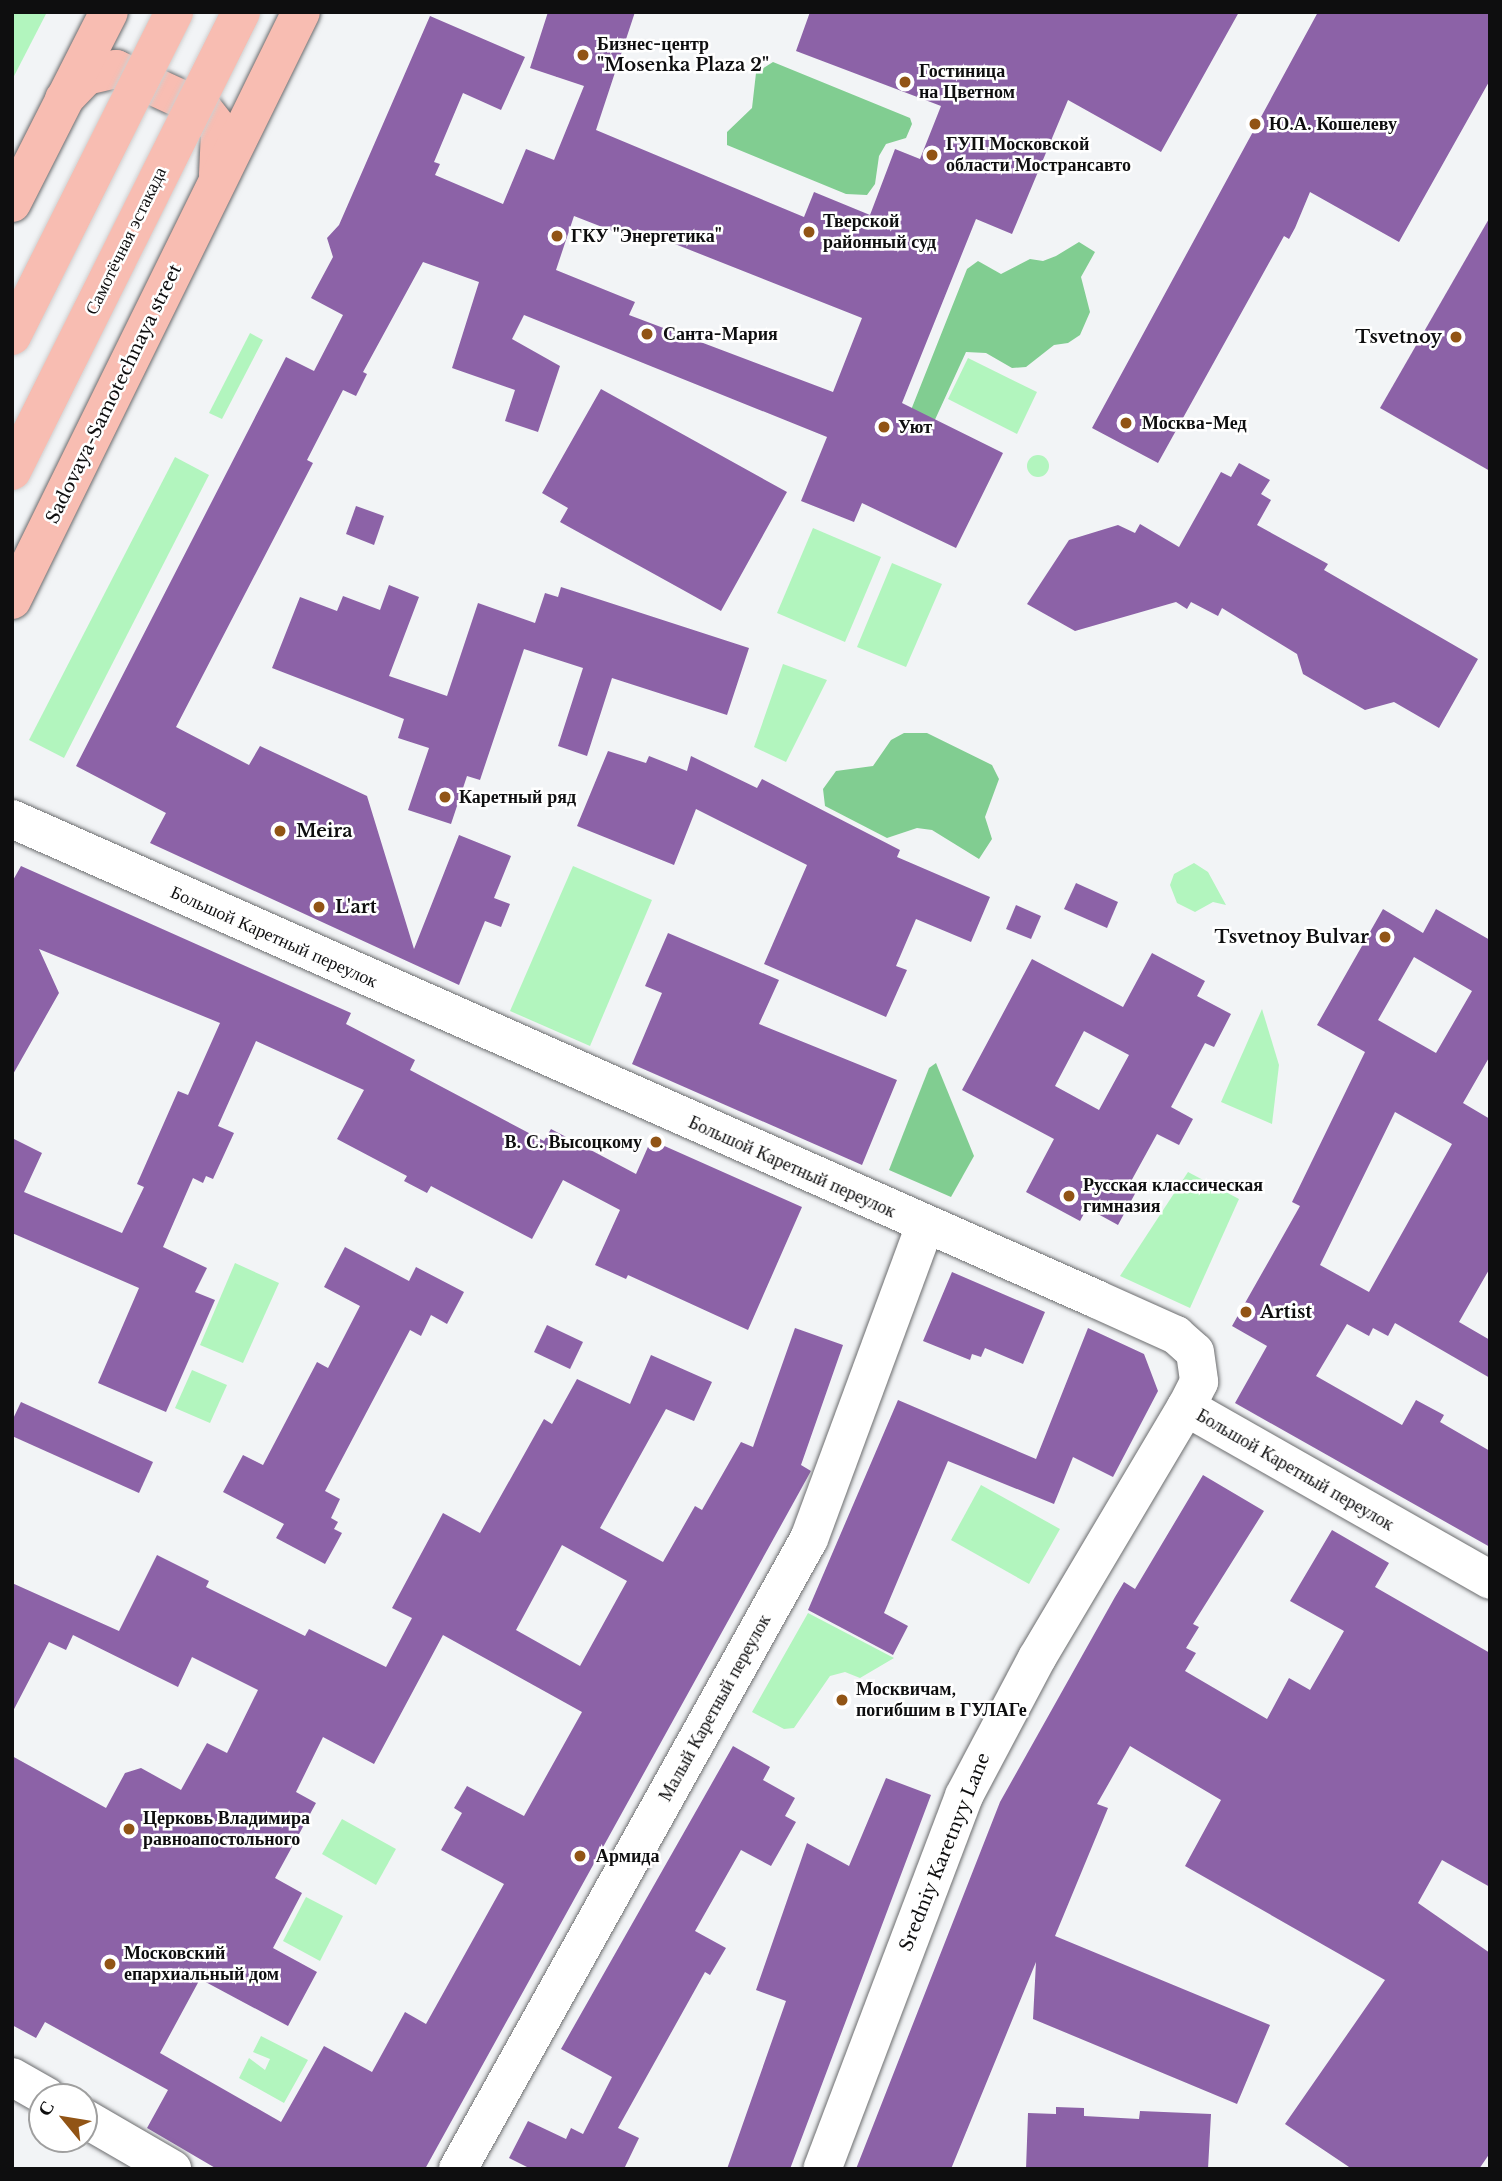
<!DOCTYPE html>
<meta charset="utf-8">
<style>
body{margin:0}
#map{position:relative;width:1502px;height:2181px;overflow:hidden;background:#f2f4f6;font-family:"Libre Baskerville",serif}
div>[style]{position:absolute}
.green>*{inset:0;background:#b2f5be}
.round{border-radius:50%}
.forest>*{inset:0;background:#81cd91}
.building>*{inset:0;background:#8c62a7}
.roads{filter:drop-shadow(0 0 2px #6c6d6f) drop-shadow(0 0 2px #6c6d6f)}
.minor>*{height:38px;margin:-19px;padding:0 19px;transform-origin:19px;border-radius:19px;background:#fff}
.major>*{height:38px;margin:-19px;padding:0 19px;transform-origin:19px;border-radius:19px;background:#f8bdb2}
.bridges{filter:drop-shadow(0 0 2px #cfcfcf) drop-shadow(0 0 2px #cfcfcf)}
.major-bridge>*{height:38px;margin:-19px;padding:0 19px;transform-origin:19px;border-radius:19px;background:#f8bdb2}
.dots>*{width:19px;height:19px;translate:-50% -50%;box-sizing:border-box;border:4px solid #fff;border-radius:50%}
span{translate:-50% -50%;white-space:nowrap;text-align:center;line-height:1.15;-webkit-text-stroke:5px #fff;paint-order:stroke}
.poi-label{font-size:18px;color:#0e0e0f;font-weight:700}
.left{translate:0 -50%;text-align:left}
.right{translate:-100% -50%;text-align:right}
.street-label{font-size:18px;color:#0e0e0f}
.frame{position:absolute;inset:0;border:14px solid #0e0e0f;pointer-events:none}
.north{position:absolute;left:28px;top:2083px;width:70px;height:70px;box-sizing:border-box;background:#fff;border:2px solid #9f9f9f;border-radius:50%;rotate:300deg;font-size:19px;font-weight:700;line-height:28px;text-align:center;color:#0e0e0f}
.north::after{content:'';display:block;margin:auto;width:24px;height:32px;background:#915415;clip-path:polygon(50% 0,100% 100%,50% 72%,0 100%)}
</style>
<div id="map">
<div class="green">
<div style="clip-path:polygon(12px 12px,47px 12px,12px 80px)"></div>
<div style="clip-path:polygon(250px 333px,263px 340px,222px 419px,209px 413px)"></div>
<div style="clip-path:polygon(968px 358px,1037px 392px,1017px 434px,948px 399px)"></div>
<div class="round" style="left:1027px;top:455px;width:22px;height:22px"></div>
<div style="clip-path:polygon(175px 457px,209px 475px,64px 758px,29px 740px)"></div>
<div style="clip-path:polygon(813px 528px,881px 557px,845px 642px,777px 613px)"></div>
<div style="clip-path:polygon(892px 563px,942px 584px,906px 667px,857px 647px)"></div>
<div style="clip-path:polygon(783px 664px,827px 680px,786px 762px,754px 747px)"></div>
<div style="clip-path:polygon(1194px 863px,1208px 872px,1226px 905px,1213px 902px,1195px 912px,1177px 903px,1170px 885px,1174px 874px)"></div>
<div style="clip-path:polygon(573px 866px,652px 900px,590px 1046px,510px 1011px)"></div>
<div style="clip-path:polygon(1262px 1009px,1279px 1065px,1272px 1124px,1221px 1102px)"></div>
<div style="clip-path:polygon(1188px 1172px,1239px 1199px,1190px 1308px,1120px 1276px)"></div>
<div style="clip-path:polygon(235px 1263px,279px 1283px,243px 1363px,200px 1345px)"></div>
<div style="clip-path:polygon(192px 1370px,227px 1385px,210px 1423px,175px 1408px)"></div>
<div style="clip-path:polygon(981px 1485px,1060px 1529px,1029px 1584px,951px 1540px)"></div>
<div style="clip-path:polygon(808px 1613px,894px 1658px,860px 1678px,845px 1672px,830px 1676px,794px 1728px,784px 1729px,752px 1712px)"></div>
<div style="clip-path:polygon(342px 1819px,396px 1849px,376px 1885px,322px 1854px)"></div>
<div style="clip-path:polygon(306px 1897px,343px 1916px,320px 1961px,283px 1941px)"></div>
<div style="clip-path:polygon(261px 2036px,308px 2060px,284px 2103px,239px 2078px,249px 2058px,265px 2070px,270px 2059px,253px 2052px)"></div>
</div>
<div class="forest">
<div style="clip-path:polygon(773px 62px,910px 118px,912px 124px,906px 138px,886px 144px,879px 156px,875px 184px,867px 195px,846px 194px,727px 145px,727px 132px,752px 108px,756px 73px)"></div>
<div style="clip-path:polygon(1079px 242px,1095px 252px,1081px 277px,1090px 312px,1080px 335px,1068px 343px,1054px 345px,1026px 367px,1012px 368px,986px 353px,966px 352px,922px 448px,911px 410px,967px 269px,978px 261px,1001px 274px,1030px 259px,1043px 261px,1056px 256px)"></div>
<div style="clip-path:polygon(904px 733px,927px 733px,992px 765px,999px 779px,985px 817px,992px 839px,979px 859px,932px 830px,917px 828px,887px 838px,825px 806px,823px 789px,836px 771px,873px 766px,891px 740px)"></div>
<div style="clip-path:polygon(936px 1063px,974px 1156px,951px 1197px,889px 1170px,929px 1068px)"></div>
</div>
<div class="building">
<div style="clip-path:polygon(evenodd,548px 12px,635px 12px,596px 130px,804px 217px,814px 192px,870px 215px,895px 149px,920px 159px,941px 106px,796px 51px,810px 12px,1239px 12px,1161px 152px,1068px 100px,1012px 234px,976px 219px,902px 403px,1003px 453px,956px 548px,862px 503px,854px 522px,801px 501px,827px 437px,524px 315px,512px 339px,560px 366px,538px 432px,505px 421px,515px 390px,452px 368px,479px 282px,423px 262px,363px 372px,367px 374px,356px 396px,343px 390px,307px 460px,313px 463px,176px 727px,249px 765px,260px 746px,367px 796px,414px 949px,459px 835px,511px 856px,494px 898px,510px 904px,501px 927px,485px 921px,459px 985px,150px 843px,166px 813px,76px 766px,286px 357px,314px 371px,343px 315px,311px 298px,333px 257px,327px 238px,339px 225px,430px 16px,525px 57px,501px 110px,463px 93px,434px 162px,440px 164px,435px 175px,503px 204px,526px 149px,554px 160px,584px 86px,530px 68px,548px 12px,574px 216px,633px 239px,637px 229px,862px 318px,833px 392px,629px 315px,635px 302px,556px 270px,574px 216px)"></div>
<div style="clip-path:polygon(1318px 12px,1490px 12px,1490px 80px,1399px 242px,1310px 192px,1295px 228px,1289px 239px,1284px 236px,1158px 463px,1092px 428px)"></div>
<div style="clip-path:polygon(1490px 217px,1490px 471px,1380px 408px)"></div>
<div style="clip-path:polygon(601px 389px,787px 492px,721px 611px,560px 522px,568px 508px,542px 493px)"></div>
<div style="clip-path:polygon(1239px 463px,1270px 480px,1261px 494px,1271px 500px,1257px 525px,1328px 564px,1324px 570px,1478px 659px,1439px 728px,1394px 702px,1365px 710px,1303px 674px,1297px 654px,1222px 608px,1218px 616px,1191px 602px,1187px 609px,1176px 602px,1075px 631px,1027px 604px,1069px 540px,1118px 525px,1135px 533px,1140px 524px,1179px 547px,1221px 472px,1231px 477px)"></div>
<div style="clip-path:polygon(356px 506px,384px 516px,374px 545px,346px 534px)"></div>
<div style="clip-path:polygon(389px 585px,419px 597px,389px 676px,447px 696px,478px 603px,535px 623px,545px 593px,558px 597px,561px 587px,749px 648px,727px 715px,612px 678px,587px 756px,558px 746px,583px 668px,524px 649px,480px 780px,467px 776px,451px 824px,408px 810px,429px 748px,398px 738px,404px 719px,272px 668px,300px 597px,337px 611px,343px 596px,380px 610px)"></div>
<div style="clip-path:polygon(608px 751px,646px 763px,649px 756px,687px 771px,691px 756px,757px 788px,762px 779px,900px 850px,897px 857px,990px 897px,971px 942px,916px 919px,896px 966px,907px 970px,886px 1017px,764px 964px,807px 865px,696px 809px,674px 865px,577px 826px)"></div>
<div style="clip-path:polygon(21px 866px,351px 1013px,346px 1024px,415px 1060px,410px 1070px,544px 1141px,551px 1129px,636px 1174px,651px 1140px,802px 1207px,748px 1330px,628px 1275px,626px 1279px,595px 1265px,620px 1210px,563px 1180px,532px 1239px,431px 1186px,427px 1193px,404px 1181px,407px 1176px,337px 1139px,364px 1090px,256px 1041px,218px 1126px,234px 1133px,213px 1179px,206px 1176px,203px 1183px,193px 1178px,163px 1247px,207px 1268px,195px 1292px,215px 1300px,166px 1412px,98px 1383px,139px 1288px,12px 1233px,12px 1138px,42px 1153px,24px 1192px,122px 1233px,144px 1187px,137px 1184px,178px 1091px,188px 1095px,220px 1023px,39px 949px,59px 993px,12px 1076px,12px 882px)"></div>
<div style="clip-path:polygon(1076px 883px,1118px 902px,1107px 928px,1064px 909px)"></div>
<div style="clip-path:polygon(1016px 905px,1041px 916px,1031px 939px,1006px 929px)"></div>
<div style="clip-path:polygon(evenodd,1383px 909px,1423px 933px,1436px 909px,1490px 940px,1490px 1056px,1463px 1103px,1490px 1119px,1490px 1268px,1459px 1322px,1490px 1340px,1490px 1378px,1395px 1323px,1388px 1336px,1373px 1328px,1369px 1336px,1347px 1324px,1316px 1376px,1402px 1425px,1416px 1400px,1444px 1415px,1440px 1422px,1490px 1451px,1490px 1547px,1235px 1403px,1267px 1346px,1232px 1326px,1300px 1206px,1292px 1202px,1365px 1052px,1317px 1025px,1383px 909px,1414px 957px,1472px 991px,1436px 1053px,1378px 1020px,1414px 957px,1383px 909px,1395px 1112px,1452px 1144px,1369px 1292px,1320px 1265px,1395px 1112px)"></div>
<div style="clip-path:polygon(668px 933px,779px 980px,759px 1024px,897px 1080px,862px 1165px,632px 1064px,662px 993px,645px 986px)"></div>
<div style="clip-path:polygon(evenodd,1152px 953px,1205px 981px,1197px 996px,1231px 1014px,1214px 1047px,1205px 1043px,1171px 1107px,1193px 1119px,1179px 1145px,1157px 1134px,1129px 1185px,1137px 1190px,1118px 1225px,1087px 1208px,1080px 1221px,1026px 1192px,1054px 1139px,962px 1090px,1032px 959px,1123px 1007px,1152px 953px,1084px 1031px,1129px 1055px,1099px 1110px,1055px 1086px,1084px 1031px)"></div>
<div style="clip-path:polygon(345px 1247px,409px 1281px,416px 1267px,464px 1292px,447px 1324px,431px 1315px,421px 1336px,410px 1330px,325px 1491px,340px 1499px,331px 1518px,338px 1522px,334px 1529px,342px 1533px,325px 1564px,276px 1538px,284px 1524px,223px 1492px,243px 1455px,263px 1465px,317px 1362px,328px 1368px,360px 1306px,324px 1287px)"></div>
<div style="clip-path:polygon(952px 1272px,1045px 1312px,1023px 1364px,985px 1348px,981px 1357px,972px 1354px,970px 1360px,923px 1341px)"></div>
<div style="clip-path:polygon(547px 1325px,583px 1342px,570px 1369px,534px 1352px)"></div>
<div style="clip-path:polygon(evenodd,795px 1328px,843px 1345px,801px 1465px,811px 1471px,425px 2169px,217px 2169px,147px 2128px,168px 2090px,45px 2022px,36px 2038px,12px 2025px,12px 1756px,106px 1808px,125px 1773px,141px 1768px,181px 1790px,207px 1743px,227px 1753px,258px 1690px,192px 1657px,178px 1687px,73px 1635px,66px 1650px,49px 1642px,12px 1713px,12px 1583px,119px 1631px,157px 1555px,209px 1581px,206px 1587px,305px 1636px,309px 1629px,386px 1667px,412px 1618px,392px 1608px,443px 1513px,480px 1533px,544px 1419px,552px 1424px,577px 1379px,630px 1404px,651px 1355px,712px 1382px,694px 1421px,666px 1409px,600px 1528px,663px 1562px,695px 1506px,702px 1510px,741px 1442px,753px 1447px,795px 1328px,562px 1545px,627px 1581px,580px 1666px,516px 1630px,562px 1545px,795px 1328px,443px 1635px,582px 1712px,524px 1816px,467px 1786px,454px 1808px,462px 1813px,441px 1850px,504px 1884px,426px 2024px,405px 2012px,372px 2072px,324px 2046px,281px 2122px,160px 2053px,200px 1979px,288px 2026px,317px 1972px,273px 1948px,302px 1893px,275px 1878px,316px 1803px,296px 1792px,323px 1737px,374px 1764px,443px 1635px)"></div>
<div style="clip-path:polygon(1088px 1328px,1144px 1354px,1158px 1391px,1113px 1477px,1073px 1457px,1054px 1504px,948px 1461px,884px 1613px,908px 1626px,893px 1655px,808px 1610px,898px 1400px,1036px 1459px)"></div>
<div style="clip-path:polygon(21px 1402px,153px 1462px,139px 1493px,12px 1436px,12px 1421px)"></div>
<div style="clip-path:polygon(1203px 1475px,1264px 1511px,1193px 1624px,1199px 1627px,1186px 1648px,1196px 1653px,1185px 1671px,1267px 1719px,1289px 1678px,1310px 1690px,1344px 1631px,1290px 1601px,1332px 1530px,1389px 1563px,1375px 1587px,1490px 1653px,1490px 1887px,1442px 1860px,1418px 1903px,1490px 1953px,1490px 2153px,1479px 2169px,1352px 2169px,1285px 2124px,1385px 1980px,1185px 1866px,1221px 1800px,1130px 1746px,1097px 1804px,1108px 1808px,1055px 1936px,1270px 2025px,1237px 2104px,1033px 2019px,1036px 1962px,951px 2169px,856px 2169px,1000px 1802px,1115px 1597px,1124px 1582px,1135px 1589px)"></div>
<div style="clip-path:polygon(733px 1746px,770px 1767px,763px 1780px,795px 1798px,785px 1816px,796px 1822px,771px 1866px,741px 1850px,695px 1931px,726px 1948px,710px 1975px,705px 1972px,618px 2128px,639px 2138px,624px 2169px,531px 2169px,509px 2158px,528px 2121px,566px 2139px,571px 2128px,583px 2134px,612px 2077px,561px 2049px)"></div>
<div style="clip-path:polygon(886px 1778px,931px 1795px,790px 2169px,727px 2169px,786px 2001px,756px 1990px,807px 1843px,849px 1866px)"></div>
<div style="clip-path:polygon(1056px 2107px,1084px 2108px,1084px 2116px,1139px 2119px,1140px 2111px,1211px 2114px,1208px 2169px,1026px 2169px,1028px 2113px,1056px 2114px)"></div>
</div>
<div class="roads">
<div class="minor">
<div style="left:12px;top:819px;width:1186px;rotate:23.88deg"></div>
<div style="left:1096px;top:1299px;width:88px;rotate:24.2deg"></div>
<div style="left:1176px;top:1335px;width:25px;rotate:42deg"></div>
<div style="left:1195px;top:1352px;width:30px;rotate:82deg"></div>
<div style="left:1199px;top:1382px;width:28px;rotate:117deg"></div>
<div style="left:1186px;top:1407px;width:292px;rotate:120.7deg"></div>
<div style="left:1037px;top:1658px;width:156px;rotate:117.9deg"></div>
<div style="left:964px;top:1796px;width:399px;rotate:110.8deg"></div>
<div style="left:1186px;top:1407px;width:350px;rotate:29.6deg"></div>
<div style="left:12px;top:2077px;width:40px;rotate:29.7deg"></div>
<div style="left:84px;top:2118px;width:102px;rotate:30.1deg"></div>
<div style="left:458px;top:2169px;width:721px;rotate:-60.88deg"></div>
<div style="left:809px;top:1539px;width:334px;rotate:-69.7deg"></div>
</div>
<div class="major">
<div style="left:64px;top:99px;width:32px;rotate:-46deg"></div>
<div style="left:86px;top:76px;width:31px;rotate:-13deg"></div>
<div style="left:116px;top:69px;width:96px;rotate:24.7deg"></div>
<div style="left:203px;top:109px;width:28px;rotate:52deg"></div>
<div style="left:220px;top:131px;width:44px;rotate:92.6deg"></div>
<div style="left:12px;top:203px;width:214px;rotate:-63.1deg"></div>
<div style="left:12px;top:600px;width:655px;rotate:-63.83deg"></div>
</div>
</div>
<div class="bridges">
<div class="major-bridge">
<div style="left:12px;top:336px;width:362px;rotate:-63.4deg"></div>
<div style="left:12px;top:471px;width:513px;rotate:-63.48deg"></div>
</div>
</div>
<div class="dots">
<div style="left:583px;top:55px;background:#915415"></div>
<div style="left:905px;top:82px;background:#915415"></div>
<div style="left:1255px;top:124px;background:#915415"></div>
<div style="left:932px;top:155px;background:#915415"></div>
<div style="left:809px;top:232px;background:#915415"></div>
<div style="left:557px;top:236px;background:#915415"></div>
<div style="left:647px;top:334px;background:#915415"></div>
<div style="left:1456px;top:337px;background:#915415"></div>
<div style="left:1126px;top:423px;background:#915415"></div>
<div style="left:884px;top:427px;background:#915415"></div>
<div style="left:445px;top:797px;background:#915415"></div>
<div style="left:280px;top:831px;background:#915415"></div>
<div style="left:319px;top:907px;background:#915415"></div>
<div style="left:1385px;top:937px;background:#915415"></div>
<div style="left:656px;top:1142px;background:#915415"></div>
<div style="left:1069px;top:1196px;background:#915415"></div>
<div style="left:1246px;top:1312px;background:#915415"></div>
<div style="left:842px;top:1700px;background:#915415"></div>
<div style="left:129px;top:1829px;background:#915415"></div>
<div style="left:580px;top:1856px;background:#915415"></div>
<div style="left:110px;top:1964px;background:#915415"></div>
</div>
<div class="poi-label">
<span class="left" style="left:597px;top:55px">Бизнес-центр<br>"Mosenka Plaza 2"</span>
<span class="left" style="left:919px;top:82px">Гостиница<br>на Цветном</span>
<span class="left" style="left:1269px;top:124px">Ю.А. Кошелеву</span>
<span class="left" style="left:946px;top:155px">ГУП Московской<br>области Мострансавто</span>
<span class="left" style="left:823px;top:232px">Тверской<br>районный суд</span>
<span class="left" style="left:571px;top:236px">ГКУ "Энергетика"</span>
<span class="left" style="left:663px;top:334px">Санта-Мария</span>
<span class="right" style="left:1442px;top:337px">Tsvetnoy</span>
<span class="left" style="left:1142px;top:423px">Москва-Мед</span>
<span class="left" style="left:898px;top:427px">Уют</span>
<span class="left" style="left:459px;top:797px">Каретный ряд</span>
<span class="left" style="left:296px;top:831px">Meira</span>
<span class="left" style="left:335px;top:907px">L'art</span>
<span class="right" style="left:1369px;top:937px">Tsvetnoy Bulvar</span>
<span class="right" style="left:642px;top:1142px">В. С. Высоцкому</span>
<span class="left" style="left:1083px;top:1196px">Русская классическая<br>гимназия</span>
<span class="left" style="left:1260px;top:1312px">Artist</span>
<span class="left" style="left:856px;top:1700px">Москвичам,<br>погибшим в ГУЛАГе</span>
<span class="left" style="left:143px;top:1829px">Церковь Владимира<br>равноапостольного</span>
<span class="left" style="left:596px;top:1856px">Армида</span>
<span class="left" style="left:124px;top:1964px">Московский<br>епархиальный дом</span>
</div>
<div class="street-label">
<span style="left:126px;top:241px;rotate:-64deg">Самотёчная эстакада</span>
<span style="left:114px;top:394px;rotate:-64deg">Sadovaya-Samotechnaya street</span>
<span style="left:274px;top:937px;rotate:24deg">Большой Каретный переулок</span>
<span style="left:792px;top:1167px;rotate:24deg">Большой Каретный переулок</span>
<span style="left:1295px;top:1470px;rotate:30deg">Большой Каретный переулок</span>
<span style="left:715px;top:1708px;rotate:-61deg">Малый Каретный переулок</span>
<span style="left:945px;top:1852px;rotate:-68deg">Sredniy Karetnyy Lane</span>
</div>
<div class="frame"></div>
<div class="north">С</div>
</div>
